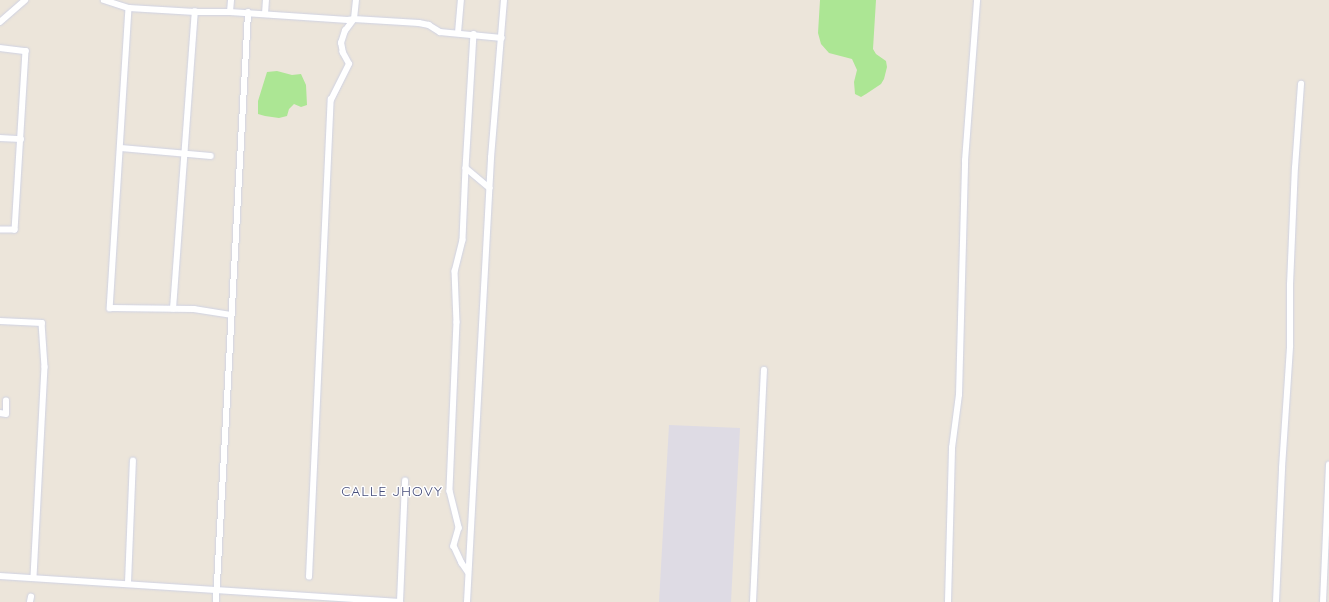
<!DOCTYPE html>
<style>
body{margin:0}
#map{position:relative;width:1329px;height:602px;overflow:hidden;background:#ece5da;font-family:Quicksand,sans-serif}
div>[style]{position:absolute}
.industrial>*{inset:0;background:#dedbe4}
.green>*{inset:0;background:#ace694}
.roads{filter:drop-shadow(0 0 1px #cfd2e3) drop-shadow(0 0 1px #cfd2e3)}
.minor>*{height:5.5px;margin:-2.75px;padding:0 2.75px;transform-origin:2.75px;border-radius:2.75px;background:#fff}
span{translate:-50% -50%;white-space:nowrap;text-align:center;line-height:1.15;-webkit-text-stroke:3px #fff;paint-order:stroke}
.neighbourhood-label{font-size:14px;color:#484f7c;letter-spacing:1px}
</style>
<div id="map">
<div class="industrial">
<div style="clip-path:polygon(669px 425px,740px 428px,731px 602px,659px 602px)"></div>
</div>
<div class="green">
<div style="clip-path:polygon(820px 0,876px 0,873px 49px,876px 54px,886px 61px,887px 67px,884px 79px,881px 84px,866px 94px,861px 97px,855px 94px,854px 82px,857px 70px,852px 59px,829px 53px,821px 44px,818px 33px)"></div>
<div style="clip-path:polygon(277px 71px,292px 75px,301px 74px,306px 85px,307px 105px,301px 107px,294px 104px,289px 109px,287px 116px,279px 118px,265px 116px,258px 114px,258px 101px,267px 72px)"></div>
</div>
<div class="roads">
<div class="minor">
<div style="left:104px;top:0;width:26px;rotate:18deg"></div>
<div style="left:129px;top:8px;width:66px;rotate:3.5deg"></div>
<div style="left:195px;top:12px;width:35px"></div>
<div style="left:230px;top:12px;width:118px;rotate:3.9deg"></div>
<div style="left:348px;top:20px;width:6px;rotate:-9deg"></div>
<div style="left:354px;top:19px;width:65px;rotate:3.5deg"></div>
<div style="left:419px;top:23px;width:10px;rotate:11deg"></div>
<div style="left:429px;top:25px;width:13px;rotate:32deg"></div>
<div style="left:440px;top:32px;width:62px;rotate:5.5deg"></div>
<div style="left:129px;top:8px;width:301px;rotate:93.6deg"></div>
<div style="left:110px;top:308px;width:84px;rotate:0.7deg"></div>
<div style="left:194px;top:309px;width:37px;rotate:9deg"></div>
<div style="left:230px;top:12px;width:12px;rotate:-85deg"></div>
<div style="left:265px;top:14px;width:14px;rotate:-86deg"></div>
<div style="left:0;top:22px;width:33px;rotate:-41deg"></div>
<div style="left:458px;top:33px;width:33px;rotate:-85deg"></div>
<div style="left:474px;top:34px;width:134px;rotate:93.4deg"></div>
<div style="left:466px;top:168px;width:31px;rotate:40deg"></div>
<div style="left:0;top:48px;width:26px;rotate:7deg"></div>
<div style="left:26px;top:51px;width:179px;rotate:93.5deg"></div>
<div style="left:15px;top:230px;width:15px;rotate:180deg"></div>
<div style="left:0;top:138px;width:21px;rotate:3deg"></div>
<div style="left:121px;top:148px;width:90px;rotate:5.1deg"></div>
<div style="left:466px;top:168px;width:72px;rotate:92.4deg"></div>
<div style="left:463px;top:240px;width:32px;rotate:104deg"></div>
<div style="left:455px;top:271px;width:51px;rotate:87.8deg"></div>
<div style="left:457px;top:322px;width:169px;rotate:92.4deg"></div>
<div style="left:450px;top:491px;width:38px;rotate:76deg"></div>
<div style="left:459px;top:528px;width:19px;rotate:106deg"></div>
<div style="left:454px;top:546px;width:19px;rotate:65deg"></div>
<div style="left:462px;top:563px;width:11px;rotate:56deg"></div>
<div style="left:173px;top:309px;width:298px;rotate:-85.8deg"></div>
<div style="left:0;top:321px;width:42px;rotate:2.7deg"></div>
<div style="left:42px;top:323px;width:44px;rotate:86.1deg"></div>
<div style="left:45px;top:367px;width:211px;rotate:93deg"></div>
<div style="left:0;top:413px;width:6px;rotate:9deg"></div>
<div style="left:6px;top:414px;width:13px;rotate:-90deg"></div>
<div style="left:0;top:576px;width:401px;rotate:3.7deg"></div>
<div style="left:309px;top:577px;width:478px;rotate:-87.4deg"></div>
<div style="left:331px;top:100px;width:40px;rotate:-63.4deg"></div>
<div style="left:349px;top:64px;width:13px;rotate:-119deg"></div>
<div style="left:343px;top:53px;width:10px;rotate:-101deg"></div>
<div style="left:341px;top:43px;width:13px;rotate:-72deg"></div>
<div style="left:345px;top:31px;width:15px;rotate:-53deg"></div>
<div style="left:354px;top:19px;width:19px;rotate:-84deg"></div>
<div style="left:128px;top:583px;width:122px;rotate:-87.7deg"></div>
<div style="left:30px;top:602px;width:5px;rotate:-79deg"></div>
<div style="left:216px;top:602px;width:590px;rotate:-86.89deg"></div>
<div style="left:400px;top:602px;width:121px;rotate:-87.6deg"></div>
<div style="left:467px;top:602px;width:445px;rotate:-86.9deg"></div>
<div style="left:491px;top:158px;width:159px;rotate:-85.3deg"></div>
<div style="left:753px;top:602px;width:232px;rotate:-87.3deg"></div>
<div style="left:948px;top:602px;width:154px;rotate:-88.5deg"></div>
<div style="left:952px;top:448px;width:53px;rotate:-82.5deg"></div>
<div style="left:959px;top:395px;width:234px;rotate:-88.5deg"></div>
<div style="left:965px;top:161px;width:161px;rotate:-85.7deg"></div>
<div style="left:1276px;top:602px;width:134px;rotate:-87.4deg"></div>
<div style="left:1282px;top:468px;width:122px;rotate:-86.2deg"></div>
<div style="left:1290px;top:346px;width:61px;rotate:-90deg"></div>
<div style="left:1290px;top:285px;width:117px;rotate:-87.6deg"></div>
<div style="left:1295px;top:168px;width:84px;rotate:-85.9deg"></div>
<div style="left:1323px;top:602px;width:137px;rotate:-87.5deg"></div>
</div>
</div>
<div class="neighbourhood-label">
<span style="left:392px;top:491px">CALLE JHOVY</span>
</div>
</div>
